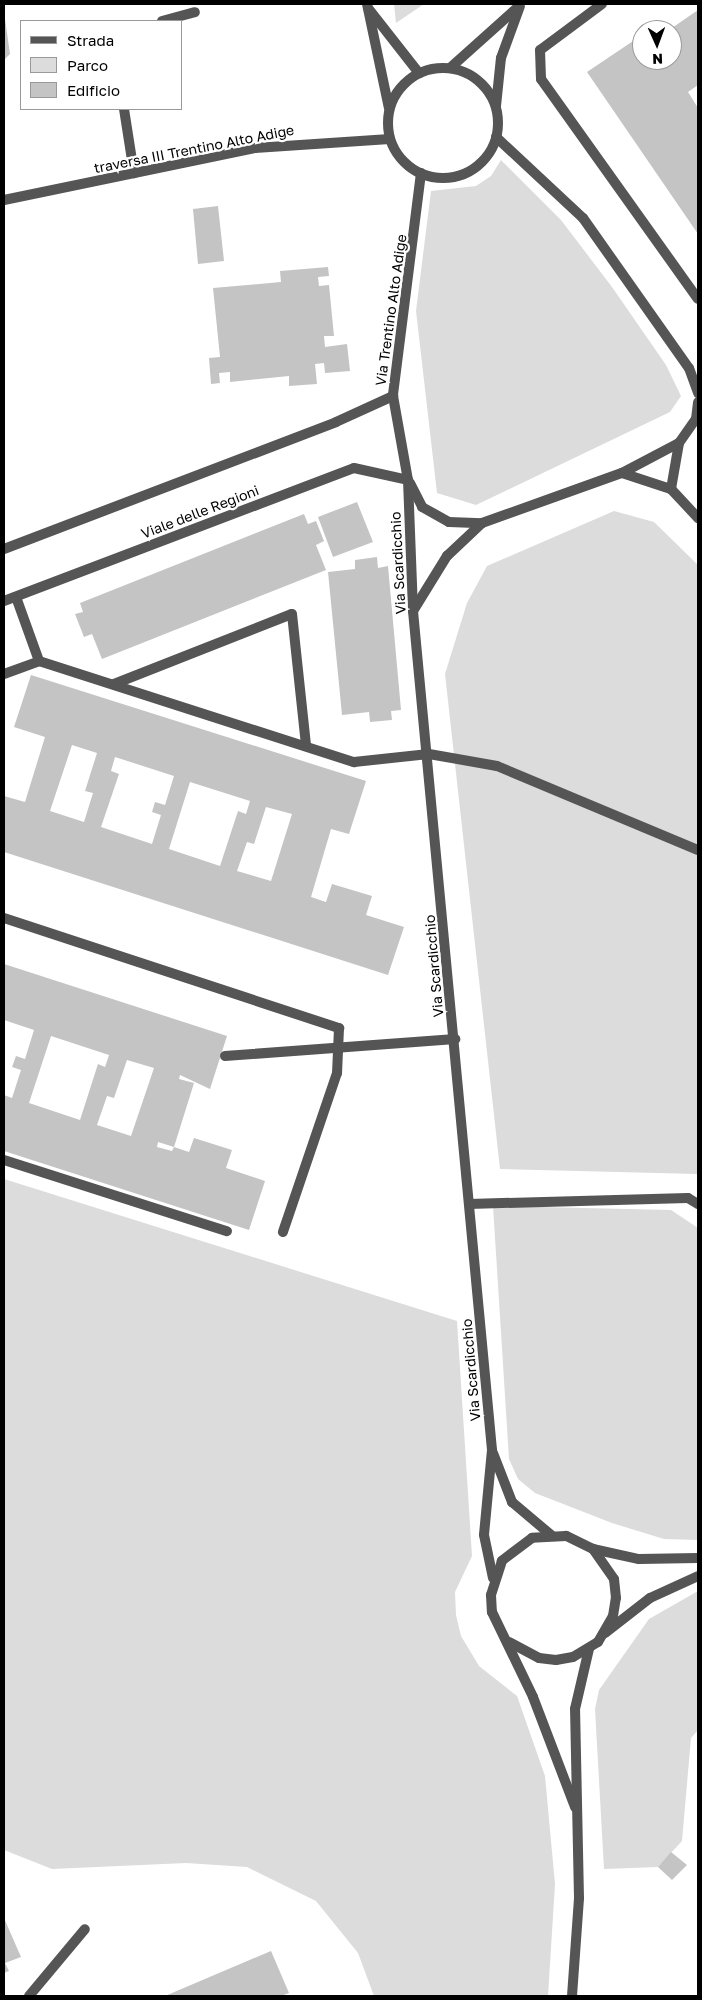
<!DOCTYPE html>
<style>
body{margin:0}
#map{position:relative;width:702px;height:2000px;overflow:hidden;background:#fff;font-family:"Golos Text",sans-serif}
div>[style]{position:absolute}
.green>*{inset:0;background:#dcdcdc}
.building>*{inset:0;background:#c4c4c4}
.service>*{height:10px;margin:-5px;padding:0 5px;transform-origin:5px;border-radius:5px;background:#555}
.minor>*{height:10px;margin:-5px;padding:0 5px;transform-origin:5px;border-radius:5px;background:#555}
.tertiary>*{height:10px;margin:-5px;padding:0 5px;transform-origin:5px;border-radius:5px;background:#555}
.tertiary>.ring{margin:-5px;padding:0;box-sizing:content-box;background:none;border:10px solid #555;border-radius:50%}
span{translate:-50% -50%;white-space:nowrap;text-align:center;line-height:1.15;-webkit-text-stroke:4.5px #fff;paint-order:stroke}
.street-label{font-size:14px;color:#000}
.frame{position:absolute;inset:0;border:5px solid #000;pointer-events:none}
.legend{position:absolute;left:20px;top:20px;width:162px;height:90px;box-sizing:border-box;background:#fff;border:1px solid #999;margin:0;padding:6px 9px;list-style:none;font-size:15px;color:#000}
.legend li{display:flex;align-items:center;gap:10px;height:25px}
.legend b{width:25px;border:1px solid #999}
.north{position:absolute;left:632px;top:20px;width:50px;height:50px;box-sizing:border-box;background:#fff;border:1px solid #999;border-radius:50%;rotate:178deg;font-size:14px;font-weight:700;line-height:20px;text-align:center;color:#000}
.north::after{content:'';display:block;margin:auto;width:18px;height:22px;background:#000;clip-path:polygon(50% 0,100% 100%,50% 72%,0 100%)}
</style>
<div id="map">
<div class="green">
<div style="clip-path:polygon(394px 4px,424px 4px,396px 23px)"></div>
<div style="clip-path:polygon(501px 160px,561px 220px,612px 287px,666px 365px,681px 396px,670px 412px,476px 505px,437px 493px,416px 311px,431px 191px,476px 186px,491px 176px)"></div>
<div style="clip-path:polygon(614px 511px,654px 522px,698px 565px,697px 1174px,500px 1169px,445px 674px,467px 603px,487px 566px)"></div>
<div style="clip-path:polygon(4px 1179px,457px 1321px,472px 1556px,455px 1592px,456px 1615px,461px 1636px,479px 1666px,517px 1696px,545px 1776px,555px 1884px,548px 1996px,374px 1996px,358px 1953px,316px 1901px,247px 1867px,186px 1863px,52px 1869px,4px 1850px)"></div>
<div style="clip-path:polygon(493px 1206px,671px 1210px,698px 1228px,698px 1540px,664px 1539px,612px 1523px,535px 1493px,518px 1479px,509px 1459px)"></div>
<div style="clip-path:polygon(698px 1591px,698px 1730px,691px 1738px,682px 1841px,658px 1867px,604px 1869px,595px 1709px,599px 1690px,649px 1619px)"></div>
</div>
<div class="building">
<div style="clip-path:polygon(698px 10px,698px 85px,688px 92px,698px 108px,698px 234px,587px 72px,642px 35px,642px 60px,672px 60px,669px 30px)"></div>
<div style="clip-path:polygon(4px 12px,10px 54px,4px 60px)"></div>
<div style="clip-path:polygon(218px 206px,224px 261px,198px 264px,193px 209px)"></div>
<div style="clip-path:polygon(328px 267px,329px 276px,318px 277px,319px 286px,329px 285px,334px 336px,324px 336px,325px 347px,347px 344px,350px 371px,325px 373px,324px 363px,315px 364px,317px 384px,289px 386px,289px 376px,230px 382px,230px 372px,219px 373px,220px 383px,211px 384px,209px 358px,220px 357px,213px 288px,281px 282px,280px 271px)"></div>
<div style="clip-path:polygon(357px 502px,373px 542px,333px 557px,318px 517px)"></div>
<div style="clip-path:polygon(304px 514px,308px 524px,316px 521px,324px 541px,316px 545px,326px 570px,102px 659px,92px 634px,84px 637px,75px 614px,83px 612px,80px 603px)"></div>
<div style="clip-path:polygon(377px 557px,378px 568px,388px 566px,401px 710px,391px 711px,392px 720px,370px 722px,369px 712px,342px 715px,328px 572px,355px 569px,355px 560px)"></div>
<div style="clip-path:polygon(evenodd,31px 675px,366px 781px,349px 834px,331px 829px,311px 897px,326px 902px,332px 884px,372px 896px,366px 915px,404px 927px,388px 975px,4px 852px,4px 796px,25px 802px,45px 737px,14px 727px,31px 675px,72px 745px,97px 753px,85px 791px,93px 793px,84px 822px,50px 811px,72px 745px,31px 675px,115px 757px,174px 776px,165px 805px,155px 802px,152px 812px,161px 815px,152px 844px,101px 827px,119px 774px,111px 771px,115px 757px,31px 675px,190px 782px,250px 801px,246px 814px,238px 811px,220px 866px,169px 849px,190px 782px,31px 675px,266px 807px,292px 814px,271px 881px,237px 871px,247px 842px,254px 844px,266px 807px)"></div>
<div style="clip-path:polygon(evenodd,4px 964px,227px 1036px,210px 1089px,180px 1075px,179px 1079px,194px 1083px,174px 1147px,189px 1152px,194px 1138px,232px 1150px,226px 1168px,265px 1181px,249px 1230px,4px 1151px,4px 1095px,12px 1098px,21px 1070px,12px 1067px,16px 1056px,25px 1059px,34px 1030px,4px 1020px,4px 964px,51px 1036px,109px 1055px,105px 1067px,98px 1064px,80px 1120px,29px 1103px,51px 1036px,4px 964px,127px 1060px,154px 1068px,131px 1136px,97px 1125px,107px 1096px,114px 1098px,127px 1060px,4px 964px,158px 1142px,174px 1147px,172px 1151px,157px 1147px,158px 1142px)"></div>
<div style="clip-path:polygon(671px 1852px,687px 1865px,672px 1880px,658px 1867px)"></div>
<div style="clip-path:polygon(4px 1918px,21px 1957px,5px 1963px,9px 1971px,4px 1973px)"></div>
<div style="clip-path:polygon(271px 1951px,289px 1993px,281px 1996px,165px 1996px)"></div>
</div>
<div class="service">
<div style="left:602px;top:4px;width:77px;rotate:143.4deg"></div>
<div style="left:540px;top:50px;width:29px;rotate:88deg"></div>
<div style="left:541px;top:79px;width:270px;rotate:54.5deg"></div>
<div style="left:162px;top:21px;width:34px;rotate:-15deg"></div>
<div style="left:124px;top:109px;width:65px;rotate:81.1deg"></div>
<div style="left:469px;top:1204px;width:219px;rotate:-1.6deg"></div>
<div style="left:688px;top:1198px;width:12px;rotate:31deg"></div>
</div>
<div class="minor">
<div style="left:450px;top:68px;width:91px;rotate:-41.9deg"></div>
<div style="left:496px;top:106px;width:48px;rotate:-84.1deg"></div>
<div style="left:501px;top:58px;width:55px;rotate:-69.9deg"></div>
<div style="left:4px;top:200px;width:256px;rotate:-11.7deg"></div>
<div style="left:255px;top:148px;width:135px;rotate:-3.8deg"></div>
<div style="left:671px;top:489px;width:40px;rotate:47deg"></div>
<div style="left:16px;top:597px;width:68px;rotate:70.2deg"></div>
<div style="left:39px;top:661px;width:331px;rotate:17.8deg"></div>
<div style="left:354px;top:762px;width:75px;rotate:-6.1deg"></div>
<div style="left:429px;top:754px;width:69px;rotate:10deg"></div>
<div style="left:497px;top:766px;width:218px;rotate:22.7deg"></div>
<div style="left:4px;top:674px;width:37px;rotate:-20deg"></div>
<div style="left:114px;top:684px;width:191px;rotate:-21.5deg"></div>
<div style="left:292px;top:614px;width:133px;rotate:83.9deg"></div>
<div style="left:4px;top:918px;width:353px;rotate:18.2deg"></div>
<div style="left:339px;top:1028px;width:45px;rotate:92.5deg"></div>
<div style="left:337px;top:1073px;width:168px;rotate:108.8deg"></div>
<div style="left:225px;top:1056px;width:231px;rotate:-4.2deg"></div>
<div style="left:4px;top:1160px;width:234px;rotate:17.7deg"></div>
<div style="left:593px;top:1549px;width:47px;rotate:12.3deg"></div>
<div style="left:639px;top:1559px;width:59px;rotate:-1deg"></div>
<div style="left:605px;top:1633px;width:57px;rotate:-37.9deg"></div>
<div style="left:650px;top:1598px;width:53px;rotate:-24.6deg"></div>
<div style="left:29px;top:1996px;width:87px;rotate:-50.1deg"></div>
</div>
<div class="tertiary">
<div style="left:367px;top:4px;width:106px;rotate:78.1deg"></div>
<div style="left:368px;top:8px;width:83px;rotate:51.9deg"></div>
<div class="ring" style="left:388px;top:68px;width:100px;height:100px"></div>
<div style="left:496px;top:137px;width:119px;rotate:43deg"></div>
<div style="left:583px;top:218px;width:184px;rotate:54.8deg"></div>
<div style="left:689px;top:368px;width:27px;rotate:70deg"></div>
<div style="left:421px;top:173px;width:225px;rotate:97.2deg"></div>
<div style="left:393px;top:396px;width:85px;rotate:79.9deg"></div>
<div style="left:408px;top:480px;width:131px;rotate:87.8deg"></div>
<div style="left:413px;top:611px;width:843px;rotate:84.62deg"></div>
<div style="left:492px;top:1450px;width:85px;rotate:95.4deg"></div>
<div style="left:484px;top:1535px;width:44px;rotate:78.2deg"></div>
<div style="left:622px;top:473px;width:52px;rotate:18.1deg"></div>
<div style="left:671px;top:489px;width:47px;rotate:-80.1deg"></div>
<div style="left:410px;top:483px;width:27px;rotate:63deg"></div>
<div style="left:422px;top:507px;width:31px;rotate:29deg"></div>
<div style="left:449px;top:522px;width:33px;rotate:2deg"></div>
<div style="left:4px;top:549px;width:355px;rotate:-20.9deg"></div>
<div style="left:336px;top:422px;width:63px;rotate:-24.5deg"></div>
<div style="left:4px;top:601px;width:374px;rotate:-20.8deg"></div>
<div style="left:354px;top:468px;width:55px;rotate:12.5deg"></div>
<div style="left:413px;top:611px;width:65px;rotate:-58.3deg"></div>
<div style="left:447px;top:556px;width:48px;rotate:-43.3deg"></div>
<div style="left:482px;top:523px;width:149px;rotate:-19.7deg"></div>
<div style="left:622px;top:473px;width:64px;rotate:-27.8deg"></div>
<div style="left:679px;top:443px;width:29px;rotate:-55deg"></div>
<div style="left:696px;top:419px;width:17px;rotate:-83deg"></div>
<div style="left:493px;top:1453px;width:53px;rotate:68.8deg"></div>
<div style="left:512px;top:1502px;width:51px;rotate:40.2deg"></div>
<div style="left:509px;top:1642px;width:34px;rotate:28deg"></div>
<div style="left:539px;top:1658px;width:17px;rotate:7deg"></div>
<div style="left:556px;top:1660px;width:17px;rotate:-10deg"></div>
<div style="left:573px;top:1657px;width:29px;rotate:-31deg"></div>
<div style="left:598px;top:1642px;width:30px;rotate:-60deg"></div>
<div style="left:613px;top:1616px;width:18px;rotate:-81deg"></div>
<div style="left:616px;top:1598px;width:19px;rotate:-96deg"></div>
<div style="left:614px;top:1579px;width:37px;rotate:-125deg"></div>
<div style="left:593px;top:1549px;width:30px;rotate:-154deg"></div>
<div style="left:566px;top:1536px;width:34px;rotate:177deg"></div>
<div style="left:532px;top:1538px;width:38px;rotate:143deg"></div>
<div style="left:502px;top:1561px;width:36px;rotate:108deg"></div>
<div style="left:491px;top:1595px;width:17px;rotate:87deg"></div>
<div style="left:492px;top:1612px;width:94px;rotate:64.2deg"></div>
<div style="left:533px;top:1697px;width:118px;rotate:69.1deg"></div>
<div style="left:572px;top:1996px;width:98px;rotate:-85.9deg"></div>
<div style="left:579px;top:1898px;width:189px;rotate:-91.2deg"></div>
<div style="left:575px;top:1709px;width:62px;rotate:-76.9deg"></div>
</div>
<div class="street-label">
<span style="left:194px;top:149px;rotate:-11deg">traversa III Trentino Alto Adige</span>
<span style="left:391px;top:310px;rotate:-82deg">Via Trentino Alto Adige</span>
<span style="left:200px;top:512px;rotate:-21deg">Viale delle Regioni</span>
<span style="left:398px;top:563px;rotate:-93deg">Via Scardicchio</span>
<span style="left:434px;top:966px;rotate:-95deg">Via Scardicchio</span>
<span style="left:471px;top:1370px;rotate:-95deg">Via Scardicchio</span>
</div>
<div class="frame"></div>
<ul class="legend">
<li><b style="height:6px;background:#555"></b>Strada</li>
<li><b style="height:14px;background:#dcdcdc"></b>Parco</li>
<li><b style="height:14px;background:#c4c4c4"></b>Edificio</li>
</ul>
<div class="north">N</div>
</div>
